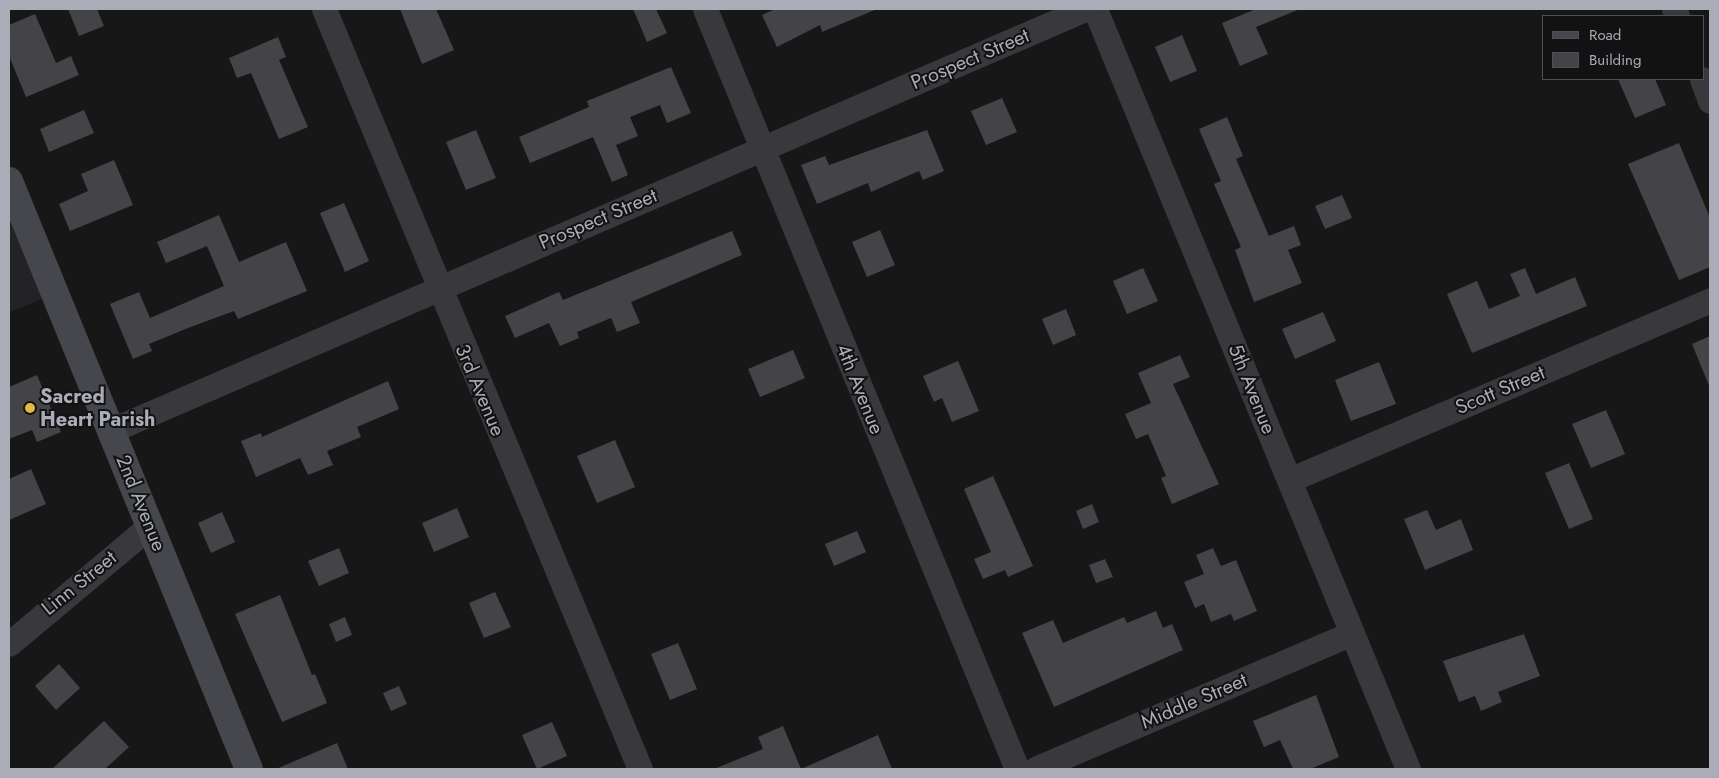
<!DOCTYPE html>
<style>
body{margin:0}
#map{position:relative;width:1719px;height:778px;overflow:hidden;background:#171718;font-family:Jost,sans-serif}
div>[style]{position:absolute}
.built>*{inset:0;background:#232325}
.building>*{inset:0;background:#444448}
.street>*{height:25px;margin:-12.5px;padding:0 12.5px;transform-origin:12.5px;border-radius:12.5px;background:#38383d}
.secondary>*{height:28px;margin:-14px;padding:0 14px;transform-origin:14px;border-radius:14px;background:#46474d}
.dots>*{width:14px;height:14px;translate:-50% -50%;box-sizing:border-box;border:2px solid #121213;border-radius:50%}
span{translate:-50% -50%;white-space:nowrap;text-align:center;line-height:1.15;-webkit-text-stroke:4px #121213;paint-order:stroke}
.street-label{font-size:20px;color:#aaadb7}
.poi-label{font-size:20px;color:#aaadb7;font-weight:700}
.left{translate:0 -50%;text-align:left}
.frame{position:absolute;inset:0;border:10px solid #aaadb7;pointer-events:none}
.legend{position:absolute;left:1542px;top:15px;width:162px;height:65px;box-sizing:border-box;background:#121213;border:1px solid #4f5055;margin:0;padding:6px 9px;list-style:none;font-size:15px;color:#aaadb7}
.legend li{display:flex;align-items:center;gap:10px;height:25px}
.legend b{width:25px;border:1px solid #4f5055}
</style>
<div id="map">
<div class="built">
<div style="clip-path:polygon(9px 181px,55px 294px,9px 312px)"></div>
</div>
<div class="building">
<div style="clip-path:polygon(68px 9px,97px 9px,104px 26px,79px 36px)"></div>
<div style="clip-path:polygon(400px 9px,436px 9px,454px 50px,422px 64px)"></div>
<div style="clip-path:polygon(633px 9px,656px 9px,667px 33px,647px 42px)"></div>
<div style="clip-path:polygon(775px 9px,877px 9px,822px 32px,820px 25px,777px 47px,762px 15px)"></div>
<div style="clip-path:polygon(1256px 9px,1300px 9px,1256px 27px,1268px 54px,1240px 66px,1222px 23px)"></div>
<div style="clip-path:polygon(35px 14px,56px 63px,71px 56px,79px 75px,26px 97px,9px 56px,9px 25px)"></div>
<div style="clip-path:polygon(1182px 35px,1197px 71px,1170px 82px,1155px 47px)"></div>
<div style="clip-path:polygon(278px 37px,286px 57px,279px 60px,308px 127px,279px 139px,251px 73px,237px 78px,229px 58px)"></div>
<div style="clip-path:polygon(671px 67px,691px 113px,667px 123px,660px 105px,630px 117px,638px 136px,616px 145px,628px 175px,612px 182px,593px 137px,530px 163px,519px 137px,589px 107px,587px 101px)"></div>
<div style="clip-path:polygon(1618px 79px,1655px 79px,1666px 105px,1635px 118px)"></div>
<div style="clip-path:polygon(1002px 98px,1017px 132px,986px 145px,971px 111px)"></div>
<div style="clip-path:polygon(84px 110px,94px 133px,49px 152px,40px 129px)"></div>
<div style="clip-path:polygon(1227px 117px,1243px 156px,1236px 159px,1269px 236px,1294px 226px,1301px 245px,1288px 250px,1302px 283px,1254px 302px,1235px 250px,1241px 247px,1214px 184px,1221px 181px,1199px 129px)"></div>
<div style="clip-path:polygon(476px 130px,496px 178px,466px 190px,446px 142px)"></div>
<div style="clip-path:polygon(927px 130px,944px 171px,923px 180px,919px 171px,871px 192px,868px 183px,817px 204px,801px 165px,825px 156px,829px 165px)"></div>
<div style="clip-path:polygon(1679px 143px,1710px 218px,1710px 267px,1679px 280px,1628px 164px)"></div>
<div style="clip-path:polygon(114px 160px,133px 205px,70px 231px,59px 204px,88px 191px,81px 174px)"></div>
<div style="clip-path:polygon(1342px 195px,1352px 218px,1325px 229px,1315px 206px)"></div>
<div style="clip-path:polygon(344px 203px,369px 261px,345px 272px,320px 213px)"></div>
<div style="clip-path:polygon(219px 215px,239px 262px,286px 242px,307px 291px,238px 319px,234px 311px,188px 328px,149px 344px,152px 351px,133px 359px,110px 304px,139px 292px,150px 318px,224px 286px,207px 246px,166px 263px,157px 242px)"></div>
<div style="clip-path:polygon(880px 230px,895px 265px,867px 277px,852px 242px)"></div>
<div style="clip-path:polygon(732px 231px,742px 255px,631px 302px,640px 323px,617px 332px,611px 318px,577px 332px,579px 338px,560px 346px,549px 323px,515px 338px,505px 316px,559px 292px,563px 300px)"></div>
<div style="clip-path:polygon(1143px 268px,1158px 301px,1127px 314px,1113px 281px)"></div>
<div style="clip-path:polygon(1525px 268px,1536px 294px,1575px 277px,1587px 306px,1472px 353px,1447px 294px,1477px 281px,1489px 309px,1520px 296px,1510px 274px)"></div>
<div style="clip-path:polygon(1066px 309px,1076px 335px,1053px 345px,1042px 319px)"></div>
<div style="clip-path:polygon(1323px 312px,1336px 341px,1295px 359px,1282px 329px)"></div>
<div style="clip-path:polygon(1710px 336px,1710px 388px,1692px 344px)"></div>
<div style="clip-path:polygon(793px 350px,805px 378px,760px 397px,748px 369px)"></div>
<div style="clip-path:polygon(1180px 355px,1190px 377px,1173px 384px,1219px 484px,1172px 504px,1161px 478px,1166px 476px,1148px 434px,1136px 439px,1125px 414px,1151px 403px,1138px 373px)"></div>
<div style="clip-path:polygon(958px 361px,979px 411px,952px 422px,942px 398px,934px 402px,923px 376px)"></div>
<div style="clip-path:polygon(1379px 362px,1396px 404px,1351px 421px,1335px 380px)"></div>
<div style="clip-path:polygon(37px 375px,61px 432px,37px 442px,32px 430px,9px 439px,9px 387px)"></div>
<div style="clip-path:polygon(388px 381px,399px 409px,357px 427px,361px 437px,327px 451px,333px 465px,308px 475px,300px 458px,256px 477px,241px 441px,261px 433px,262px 437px)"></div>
<div style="clip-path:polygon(1606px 410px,1625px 454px,1591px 468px,1572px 424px)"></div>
<div style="clip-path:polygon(615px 440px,635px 487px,597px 503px,577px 456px)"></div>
<div style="clip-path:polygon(1569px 463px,1593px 519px,1569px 529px,1545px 473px)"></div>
<div style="clip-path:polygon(31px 469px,46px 504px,9px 520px,9px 479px)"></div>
<div style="clip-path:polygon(993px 476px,1033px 566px,1008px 577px,1005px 570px,983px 579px,974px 559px,991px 552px,964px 489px)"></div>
<div style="clip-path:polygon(1092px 504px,1099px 522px,1083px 529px,1076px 511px)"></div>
<div style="clip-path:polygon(457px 508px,469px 537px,434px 552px,422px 523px)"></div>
<div style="clip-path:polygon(1427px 510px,1436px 530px,1461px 519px,1473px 550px,1425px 570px,1404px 519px)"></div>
<div style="clip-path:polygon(222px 512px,235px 542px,211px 553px,198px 523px)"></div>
<div style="clip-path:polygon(857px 531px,866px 552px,834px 566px,825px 544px)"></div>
<div style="clip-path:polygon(339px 548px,349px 573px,319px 586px,308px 561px)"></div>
<div style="clip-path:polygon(1213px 548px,1221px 566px,1236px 560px,1257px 611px,1234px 621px,1231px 614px,1211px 622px,1204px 604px,1195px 608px,1184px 582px,1204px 574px,1196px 555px)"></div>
<div style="clip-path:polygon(1105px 559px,1113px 577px,1096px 583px,1089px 565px)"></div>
<div style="clip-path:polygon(495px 592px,511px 627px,484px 638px,469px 603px)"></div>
<div style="clip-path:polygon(280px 595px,312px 675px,315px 674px,327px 703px,282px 722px,235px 614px)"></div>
<div style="clip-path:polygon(1156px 611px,1163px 628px,1172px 624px,1183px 650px,1054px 707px,1022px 633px,1053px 620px,1063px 643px,1124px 617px,1127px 623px)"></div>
<div style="clip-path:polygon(345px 617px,352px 635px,336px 642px,329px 624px)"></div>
<div style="clip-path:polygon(1524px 634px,1540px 676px,1498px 692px,1502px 702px,1481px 711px,1475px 696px,1459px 702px,1443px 661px)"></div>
<div style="clip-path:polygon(678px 643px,697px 689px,670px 700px,651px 654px)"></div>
<div style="clip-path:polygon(59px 664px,80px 688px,56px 710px,35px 686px)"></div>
<div style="clip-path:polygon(399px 686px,407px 704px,391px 711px,383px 693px)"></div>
<div style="clip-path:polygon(1316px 695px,1339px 757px,1310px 769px,1293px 769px,1280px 740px,1264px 747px,1253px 721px)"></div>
<div style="clip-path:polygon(104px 721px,129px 747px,105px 769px,52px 769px)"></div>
<div style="clip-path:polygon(552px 722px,567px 756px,537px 769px,522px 735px)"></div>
<div style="clip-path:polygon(783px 726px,801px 769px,878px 735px,892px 769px,714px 769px,763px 749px,758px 737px)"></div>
<div style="clip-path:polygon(337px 743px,348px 769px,276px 769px)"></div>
</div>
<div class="street">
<div style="left:324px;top:9px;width:823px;rotate:67.42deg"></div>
<div style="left:705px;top:9px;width:822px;rotate:67.68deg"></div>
<div style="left:1095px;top:9px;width:822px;rotate:67.62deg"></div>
<div style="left:1674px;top:9px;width:8px;rotate:67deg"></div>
<div style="left:1702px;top:79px;width:23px;rotate:70deg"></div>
<div style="left:112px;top:430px;width:1060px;rotate:-23.4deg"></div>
<div style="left:1289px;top:480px;width:458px;rotate:-23.1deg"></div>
<div style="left:9px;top:644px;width:185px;rotate:-40deg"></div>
<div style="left:1035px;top:769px;width:345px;rotate:-23.2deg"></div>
</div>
<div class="secondary">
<div style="left:9px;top:181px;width:635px;rotate:67.8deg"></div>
</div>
<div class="dots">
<div style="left:30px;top:408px;background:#e1ba46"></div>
</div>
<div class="street-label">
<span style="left:970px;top:59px;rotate:-23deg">Prospect Street</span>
<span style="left:598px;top:219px;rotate:-23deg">Prospect Street</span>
<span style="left:860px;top:389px;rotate:68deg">4th Avenue</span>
<span style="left:1252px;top:389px;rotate:68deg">5th Avenue</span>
<span style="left:480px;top:390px;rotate:67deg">3rd Avenue</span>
<span style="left:1500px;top:390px;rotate:-23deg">Scott Street</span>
<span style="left:141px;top:503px;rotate:68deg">2nd Avenue</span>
<span style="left:79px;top:583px;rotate:-39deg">Linn Street</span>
<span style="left:1194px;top:701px;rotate:-23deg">Middle Street</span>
</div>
<div class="poi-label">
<span class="left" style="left:40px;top:408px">Sacred<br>Heart Parish</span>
</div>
<div class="frame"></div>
<ul class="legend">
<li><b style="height:6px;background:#46474d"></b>Road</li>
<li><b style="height:14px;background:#444448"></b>Building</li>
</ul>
</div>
